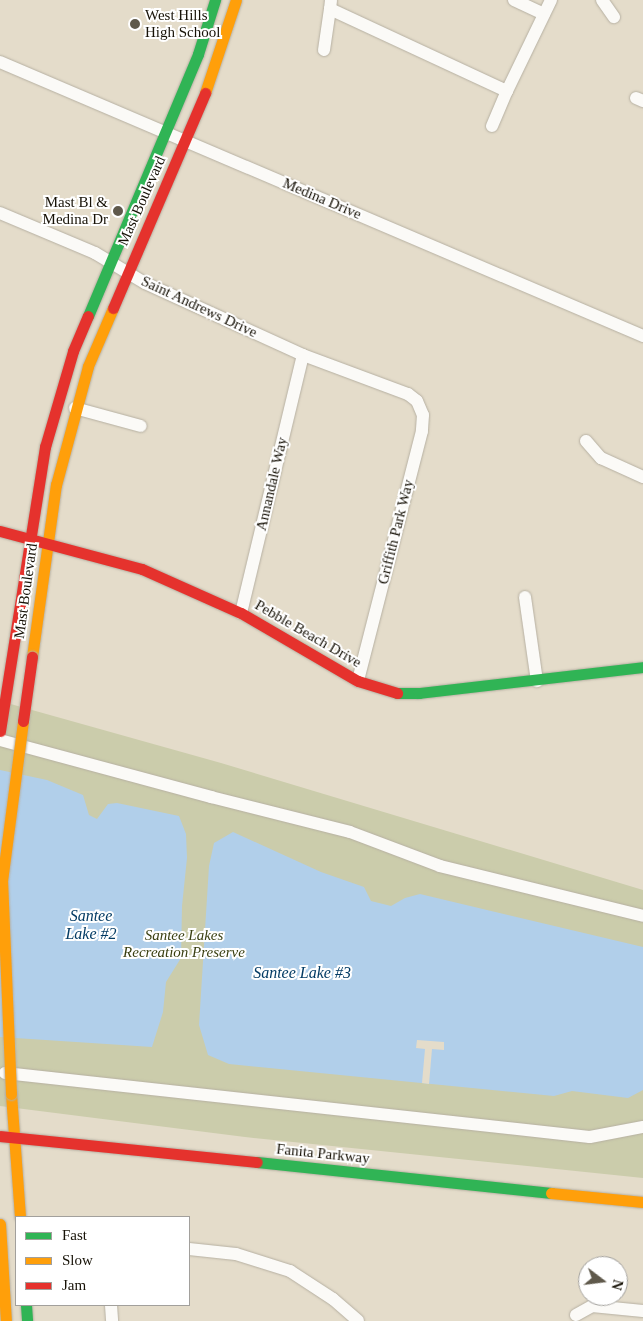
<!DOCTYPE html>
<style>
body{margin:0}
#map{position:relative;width:643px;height:1321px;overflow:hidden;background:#e4dcca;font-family:"Times New Roman",serif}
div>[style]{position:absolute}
.green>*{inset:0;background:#cbccab}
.water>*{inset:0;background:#b1cfea}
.pier>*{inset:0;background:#e4dcca}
.roads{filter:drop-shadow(0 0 1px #b6b0a2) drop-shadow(0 0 1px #b6b0a2)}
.street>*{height:12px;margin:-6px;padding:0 6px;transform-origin:6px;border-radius:6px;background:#fbfaf7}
.fast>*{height:11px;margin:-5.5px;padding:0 5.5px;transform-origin:5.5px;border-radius:5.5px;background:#30b455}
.slow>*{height:11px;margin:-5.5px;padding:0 5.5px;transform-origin:5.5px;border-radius:5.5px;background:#ff9f0a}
.jam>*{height:11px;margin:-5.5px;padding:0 5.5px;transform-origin:5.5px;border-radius:5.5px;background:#e5322d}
.bridges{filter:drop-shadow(0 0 1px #b6b0a2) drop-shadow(0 0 1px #b6b0a2)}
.slow-bridge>*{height:11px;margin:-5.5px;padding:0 5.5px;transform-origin:5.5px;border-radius:5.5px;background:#ff9f0a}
.jam-bridge>*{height:11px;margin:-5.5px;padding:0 5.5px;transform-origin:5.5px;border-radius:5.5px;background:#e5322d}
.dots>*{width:14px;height:14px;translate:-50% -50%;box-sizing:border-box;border:2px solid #fff;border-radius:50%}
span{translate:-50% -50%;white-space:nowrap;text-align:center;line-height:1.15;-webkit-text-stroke:4px #fff;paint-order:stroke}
.poi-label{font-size:15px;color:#171207}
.left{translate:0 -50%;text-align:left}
.right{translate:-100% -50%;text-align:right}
.street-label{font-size:15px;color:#171207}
.park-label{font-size:15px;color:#393f11;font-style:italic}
.water-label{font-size:16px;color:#033b64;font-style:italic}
.legend{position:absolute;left:15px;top:1216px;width:175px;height:90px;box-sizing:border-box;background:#fff;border:1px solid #a2a09c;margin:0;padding:6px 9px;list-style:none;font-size:15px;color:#171207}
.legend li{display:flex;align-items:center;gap:10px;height:25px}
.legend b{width:25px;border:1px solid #a2a09c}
.north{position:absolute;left:578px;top:1256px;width:50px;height:50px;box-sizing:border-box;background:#fff;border:1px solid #a2a09c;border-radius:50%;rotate:105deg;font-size:14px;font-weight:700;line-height:20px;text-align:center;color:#171207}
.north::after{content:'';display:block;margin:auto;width:18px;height:22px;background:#5f594b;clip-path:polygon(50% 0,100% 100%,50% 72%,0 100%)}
</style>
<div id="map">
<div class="green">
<div style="clip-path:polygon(0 701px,221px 763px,643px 890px,643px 1178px,245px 1137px,0 1106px)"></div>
</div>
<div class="water">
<div style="clip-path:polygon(0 770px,47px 780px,83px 795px,89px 815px,97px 819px,108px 804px,117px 803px,179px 816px,186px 834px,187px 858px,182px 906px,181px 958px,166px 982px,163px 1012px,152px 1047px,0 1037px)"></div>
<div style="clip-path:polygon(233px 832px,321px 872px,364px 887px,371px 901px,391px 906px,405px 898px,420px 894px,643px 947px,643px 1090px,628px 1098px,572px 1091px,554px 1096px,229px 1064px,208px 1055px,199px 1025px,209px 866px,214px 843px)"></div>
</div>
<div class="pier">
<div style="clip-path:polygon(417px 1040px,444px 1042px,444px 1050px,432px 1049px,429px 1084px,422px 1083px,425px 1049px,416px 1048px)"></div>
</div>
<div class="roads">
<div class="street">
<div style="left:331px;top:0;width:9px;rotate:96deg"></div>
<div style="left:330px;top:9px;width:195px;rotate:24.9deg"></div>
<div style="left:507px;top:91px;width:101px;rotate:-64.2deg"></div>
<div style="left:514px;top:0;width:33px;rotate:25deg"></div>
<div style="left:602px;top:0;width:21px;rotate:55deg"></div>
<div style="left:324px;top:50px;width:41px;rotate:-81.7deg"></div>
<div style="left:0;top:62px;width:699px;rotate:23.08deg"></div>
<div style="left:636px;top:98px;width:8px;rotate:23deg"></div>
<div style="left:492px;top:126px;width:38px;rotate:-67deg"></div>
<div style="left:0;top:213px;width:103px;rotate:22.8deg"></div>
<div style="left:95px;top:253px;width:58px;rotate:31deg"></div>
<div style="left:145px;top:283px;width:174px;rotate:24.5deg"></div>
<div style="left:303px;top:355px;width:112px;rotate:20.4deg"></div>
<div style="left:408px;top:394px;width:11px;rotate:38deg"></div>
<div style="left:417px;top:401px;width:15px;rotate:67deg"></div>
<div style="left:423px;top:415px;width:16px;rotate:94deg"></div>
<div style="left:422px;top:431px;width:258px;rotate:104.4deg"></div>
<div style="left:75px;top:408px;width:68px;rotate:15.3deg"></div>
<div style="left:586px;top:441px;width:23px;rotate:49deg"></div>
<div style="left:601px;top:458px;width:46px;rotate:24.3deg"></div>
<div style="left:525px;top:597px;width:85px;rotate:81.9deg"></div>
<div style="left:241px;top:613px;width:265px;rotate:-76.5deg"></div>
<div style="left:0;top:740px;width:219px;rotate:15.1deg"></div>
<div style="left:211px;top:797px;width:143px;rotate:14.1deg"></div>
<div style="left:350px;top:832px;width:96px;rotate:20.7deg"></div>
<div style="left:440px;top:866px;width:209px;rotate:13.8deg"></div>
<div style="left:5px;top:1073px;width:588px;rotate:6.24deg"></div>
<div style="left:590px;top:1137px;width:54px;rotate:-10.7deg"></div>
<div style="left:189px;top:1249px;width:47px;rotate:6.1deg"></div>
<div style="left:236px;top:1254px;width:57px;rotate:17.5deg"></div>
<div style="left:290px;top:1271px;width:51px;rotate:33.1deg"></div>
<div style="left:333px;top:1299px;width:33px;rotate:41deg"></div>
<div style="left:111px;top:1305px;width:16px;rotate:86deg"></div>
<div style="left:576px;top:1315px;width:18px;rotate:-29deg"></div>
<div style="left:592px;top:1306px;width:51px;rotate:5.6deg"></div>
</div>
<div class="fast">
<div style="left:88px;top:316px;width:284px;rotate:-67.2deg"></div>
<div style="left:198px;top:54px;width:57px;rotate:-72.5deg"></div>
<div style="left:397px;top:693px;width:22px"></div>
<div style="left:419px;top:693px;width:226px;rotate:-6.6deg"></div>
<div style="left:257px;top:1162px;width:296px;rotate:6deg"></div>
<div style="left:26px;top:1305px;width:16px;rotate:86deg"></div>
</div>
<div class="slow">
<div style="left:205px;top:93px;width:98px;rotate:-71.6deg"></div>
<div style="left:32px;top:657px;width:174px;rotate:-82.1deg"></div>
<div style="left:56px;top:485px;width:123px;rotate:-74.9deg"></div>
<div style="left:88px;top:366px;width:63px;rotate:-66.7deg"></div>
<div style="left:11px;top:1094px;width:123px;rotate:85.8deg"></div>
<div style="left:551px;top:1193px;width:92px;rotate:5.6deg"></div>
<div style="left:0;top:1224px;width:97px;rotate:86.5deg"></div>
</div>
<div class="jam">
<div style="left:113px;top:308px;width:234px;rotate:-66.8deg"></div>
<div style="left:0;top:531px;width:147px;rotate:15deg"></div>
<div style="left:142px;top:569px;width:108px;rotate:24deg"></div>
<div style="left:241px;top:613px;width:135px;rotate:30.2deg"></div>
<div style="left:358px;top:681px;width:41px;rotate:17.1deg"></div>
<div style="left:0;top:731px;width:288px;rotate:-81deg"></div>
<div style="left:45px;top:447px;width:100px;rotate:-73.7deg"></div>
<div style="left:73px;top:351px;width:38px;rotate:-67deg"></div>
<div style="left:0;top:1136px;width:258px;rotate:5.8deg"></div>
</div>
</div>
<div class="bridges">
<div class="slow-bridge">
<div style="left:11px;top:1094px;width:213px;rotate:-92.4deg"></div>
<div style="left:2px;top:881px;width:161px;rotate:-82.5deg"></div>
</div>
<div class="jam-bridge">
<div style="left:23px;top:721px;width:65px;rotate:-82deg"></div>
</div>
</div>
<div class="dots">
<div style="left:135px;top:24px;background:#5f594b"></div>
<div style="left:118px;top:211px;background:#5f594b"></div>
</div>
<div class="poi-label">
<span class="left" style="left:145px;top:24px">West Hills<br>High School</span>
<span class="right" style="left:108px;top:211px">Mast Bl &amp;<br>Medina Dr</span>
</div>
<div class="street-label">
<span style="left:322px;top:199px;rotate:23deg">Medina Drive</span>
<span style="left:142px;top:201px;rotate:-66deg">Mast Boulevard</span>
<span style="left:199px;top:307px;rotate:25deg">Saint Andrews Drive</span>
<span style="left:272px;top:484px;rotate:-77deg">Annandale Way</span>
<span style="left:396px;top:532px;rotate:-76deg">Griffith Park Way</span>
<span style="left:26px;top:591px;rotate:-82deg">Mast Boulevard</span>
<span style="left:308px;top:634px;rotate:30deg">Pebble Beach Drive</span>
<span style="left:323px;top:1154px;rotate:6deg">Fanita Parkway</span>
</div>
<div class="park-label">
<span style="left:184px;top:944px">Santee Lakes<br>Recreation Preserve</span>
</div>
<div class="water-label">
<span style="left:91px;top:925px">Santee<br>Lake #2</span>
<span style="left:302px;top:973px">Santee Lake #3</span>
</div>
<ul class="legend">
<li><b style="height:6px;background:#30b455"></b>Fast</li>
<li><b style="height:6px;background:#ff9f0a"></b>Slow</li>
<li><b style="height:6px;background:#e5322d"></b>Jam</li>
</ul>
<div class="north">N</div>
</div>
